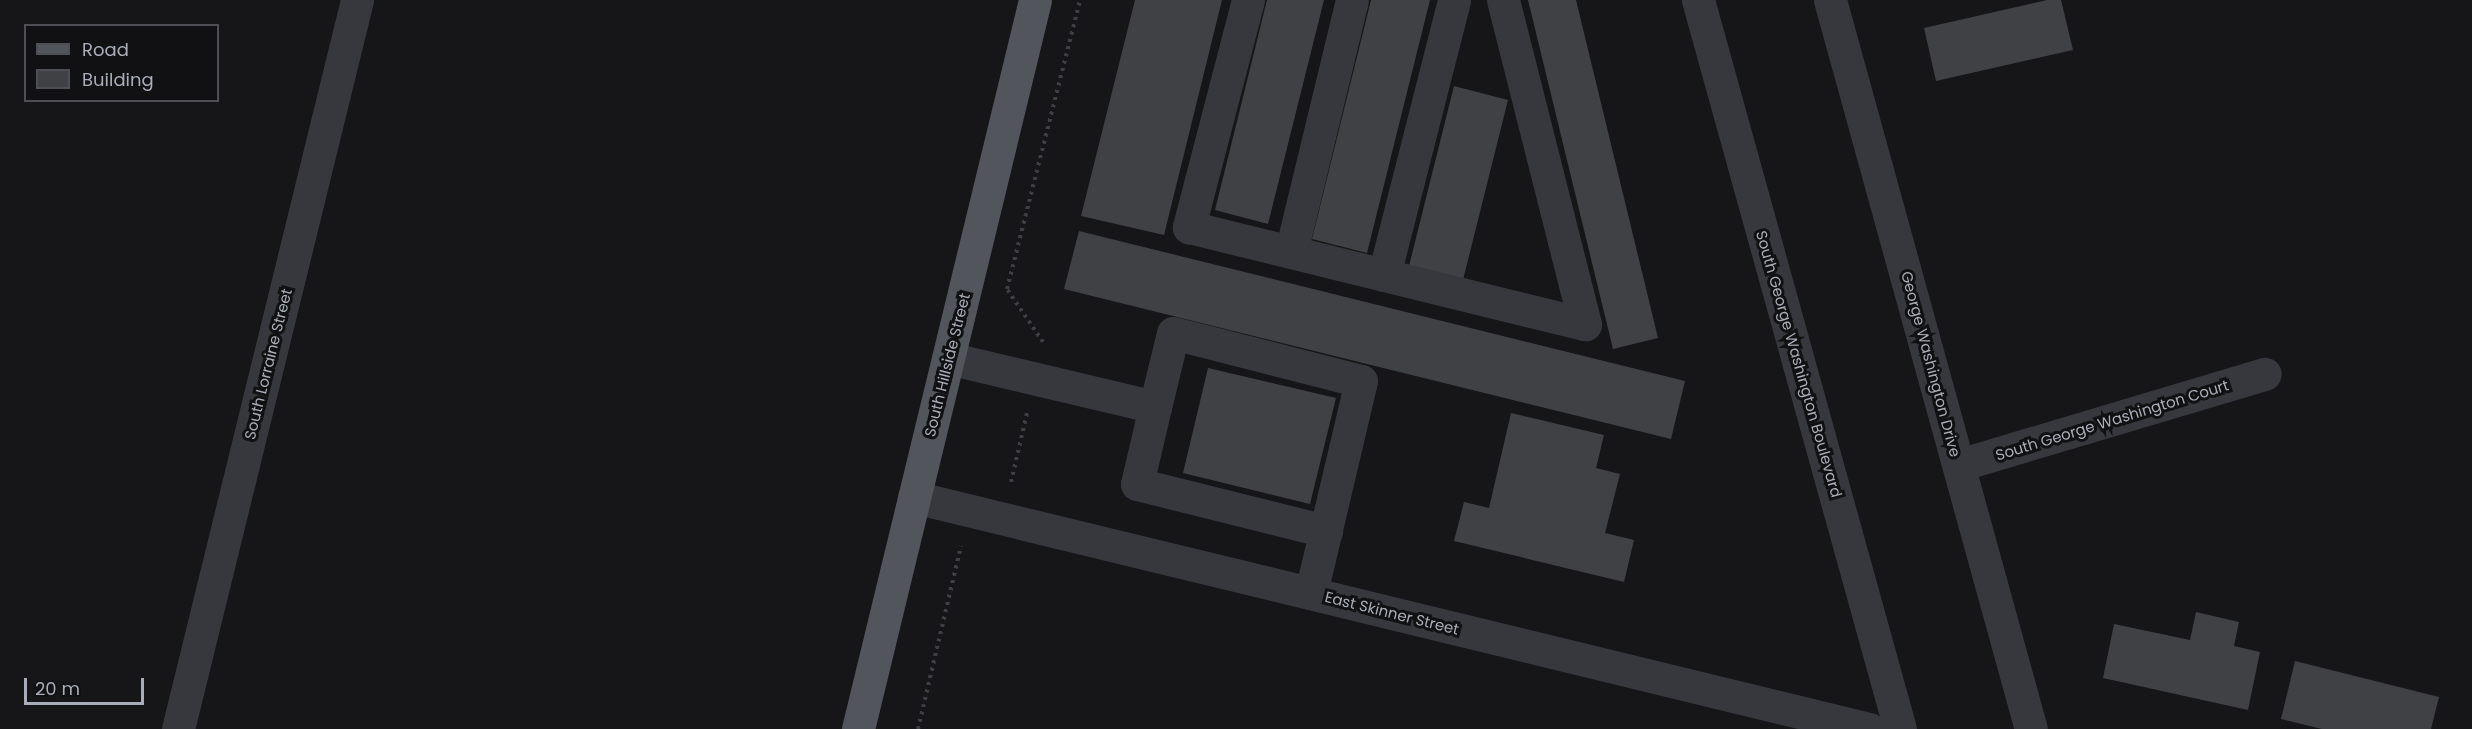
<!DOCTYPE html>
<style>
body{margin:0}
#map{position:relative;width:2472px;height:729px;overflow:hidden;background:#161618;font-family:Poppins,sans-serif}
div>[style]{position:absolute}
.building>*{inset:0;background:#404145}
.path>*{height:4px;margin-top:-2px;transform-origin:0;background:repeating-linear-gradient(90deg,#3d3f44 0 3px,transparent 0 7.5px)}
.minor>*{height:33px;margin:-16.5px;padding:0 16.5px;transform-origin:16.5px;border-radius:16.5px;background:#37383d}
.major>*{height:33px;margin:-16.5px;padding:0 16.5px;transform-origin:16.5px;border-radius:16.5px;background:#53555c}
span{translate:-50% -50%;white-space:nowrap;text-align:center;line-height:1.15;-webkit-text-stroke:6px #111113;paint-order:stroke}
.street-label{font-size:15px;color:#a8adb8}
.legend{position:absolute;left:24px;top:24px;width:195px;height:78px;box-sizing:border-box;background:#111113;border:2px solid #4d4f55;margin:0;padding:8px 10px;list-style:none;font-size:18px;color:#a8adb8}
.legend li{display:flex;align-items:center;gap:12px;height:30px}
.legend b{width:30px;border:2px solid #4d4f55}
.scale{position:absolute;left:24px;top:678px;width:120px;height:27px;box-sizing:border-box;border:3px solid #a8adb8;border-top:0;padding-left:8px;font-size:18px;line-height:21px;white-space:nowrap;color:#a8adb8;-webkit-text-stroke:4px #111113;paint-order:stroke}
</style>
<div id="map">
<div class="building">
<div style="clip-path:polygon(1135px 0,1222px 0,1164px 235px,1081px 216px)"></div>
<div style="clip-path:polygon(1267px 0,1324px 0,1268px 224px,1215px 210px)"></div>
<div style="clip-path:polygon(1371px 0,1430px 0,1367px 253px,1312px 239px)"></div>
<div style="clip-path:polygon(1528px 0,1576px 0,1658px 338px,1613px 349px)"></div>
<div style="clip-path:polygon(2047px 0,2061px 0,2073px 50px,1936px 81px,1924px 28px)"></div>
<div style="clip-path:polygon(1454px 86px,1508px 100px,1463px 280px,1409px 266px)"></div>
<div style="clip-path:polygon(1079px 231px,1685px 381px,1671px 439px,1064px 289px)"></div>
<div style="clip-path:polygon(1208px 368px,1336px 398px,1310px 504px,1183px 473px)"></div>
<div style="clip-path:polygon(1511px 413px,1604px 435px,1596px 468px,1620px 474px,1605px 533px,1634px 540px,1624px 582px,1454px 541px,1464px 502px,1489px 508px)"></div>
<div style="clip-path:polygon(2196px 612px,2239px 622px,2234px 646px,2260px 652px,2248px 710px,2103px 678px,2114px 624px,2190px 640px)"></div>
<div style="clip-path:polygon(2295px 661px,2439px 697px,2431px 729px,2322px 729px,2281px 719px)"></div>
</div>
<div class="path">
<div style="left:1043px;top:342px;width:64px;rotate:-124.2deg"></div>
<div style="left:1007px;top:289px;width:298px;rotate:-75.8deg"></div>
<div style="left:1011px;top:482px;width:71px;rotate:-76.9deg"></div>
<div style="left:918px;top:729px;width:188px;rotate:-76.8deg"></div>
</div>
<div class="minor">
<div style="left:1248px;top:0;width:235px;rotate:104.6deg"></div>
<div style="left:1189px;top:227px;width:408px;rotate:13.8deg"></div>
<div style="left:1585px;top:324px;width:334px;rotate:-104.2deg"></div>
<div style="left:1698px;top:0;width:756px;rotate:74.51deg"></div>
<div style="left:1830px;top:0;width:756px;rotate:74.59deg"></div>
<div style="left:1291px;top:252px;width:259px;rotate:-76.4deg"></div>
<div style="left:1384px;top:275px;width:284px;rotate:-75.7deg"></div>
<div style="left:948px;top:358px;width:213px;rotate:13.3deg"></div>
<div style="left:1155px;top:407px;width:76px;rotate:-76.3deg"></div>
<div style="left:1173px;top:333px;width:194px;rotate:14.3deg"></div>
<div style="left:1361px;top:381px;width:218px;rotate:103.3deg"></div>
<div style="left:1155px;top:407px;width:79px;rotate:103.2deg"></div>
<div style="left:1137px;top:484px;width:195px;rotate:14deg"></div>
<div style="left:1959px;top:465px;width:319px;rotate:-16.6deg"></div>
<div style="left:914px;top:497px;width:983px;rotate:13.65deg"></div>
<div style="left:178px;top:729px;width:751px;rotate:-76.2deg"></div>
</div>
<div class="major">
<div style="left:858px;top:729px;width:750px;rotate:-76.35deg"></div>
</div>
<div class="street-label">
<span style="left:268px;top:364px;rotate:-76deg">South Lorraine Street</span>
<span style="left:1799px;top:364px;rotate:74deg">South George Washington Boulevard</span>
<span style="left:1931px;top:364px;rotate:75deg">George Washington Drive</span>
<span style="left:947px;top:365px;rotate:-76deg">South Hillside Street</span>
<span style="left:2112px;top:420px;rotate:-17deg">South George Washington Court</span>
<span style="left:1392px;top:613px;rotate:14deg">East Skinner Street</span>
</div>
<ul class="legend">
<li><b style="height:8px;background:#53555c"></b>Road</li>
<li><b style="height:16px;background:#404145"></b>Building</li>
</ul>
<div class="scale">20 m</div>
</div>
